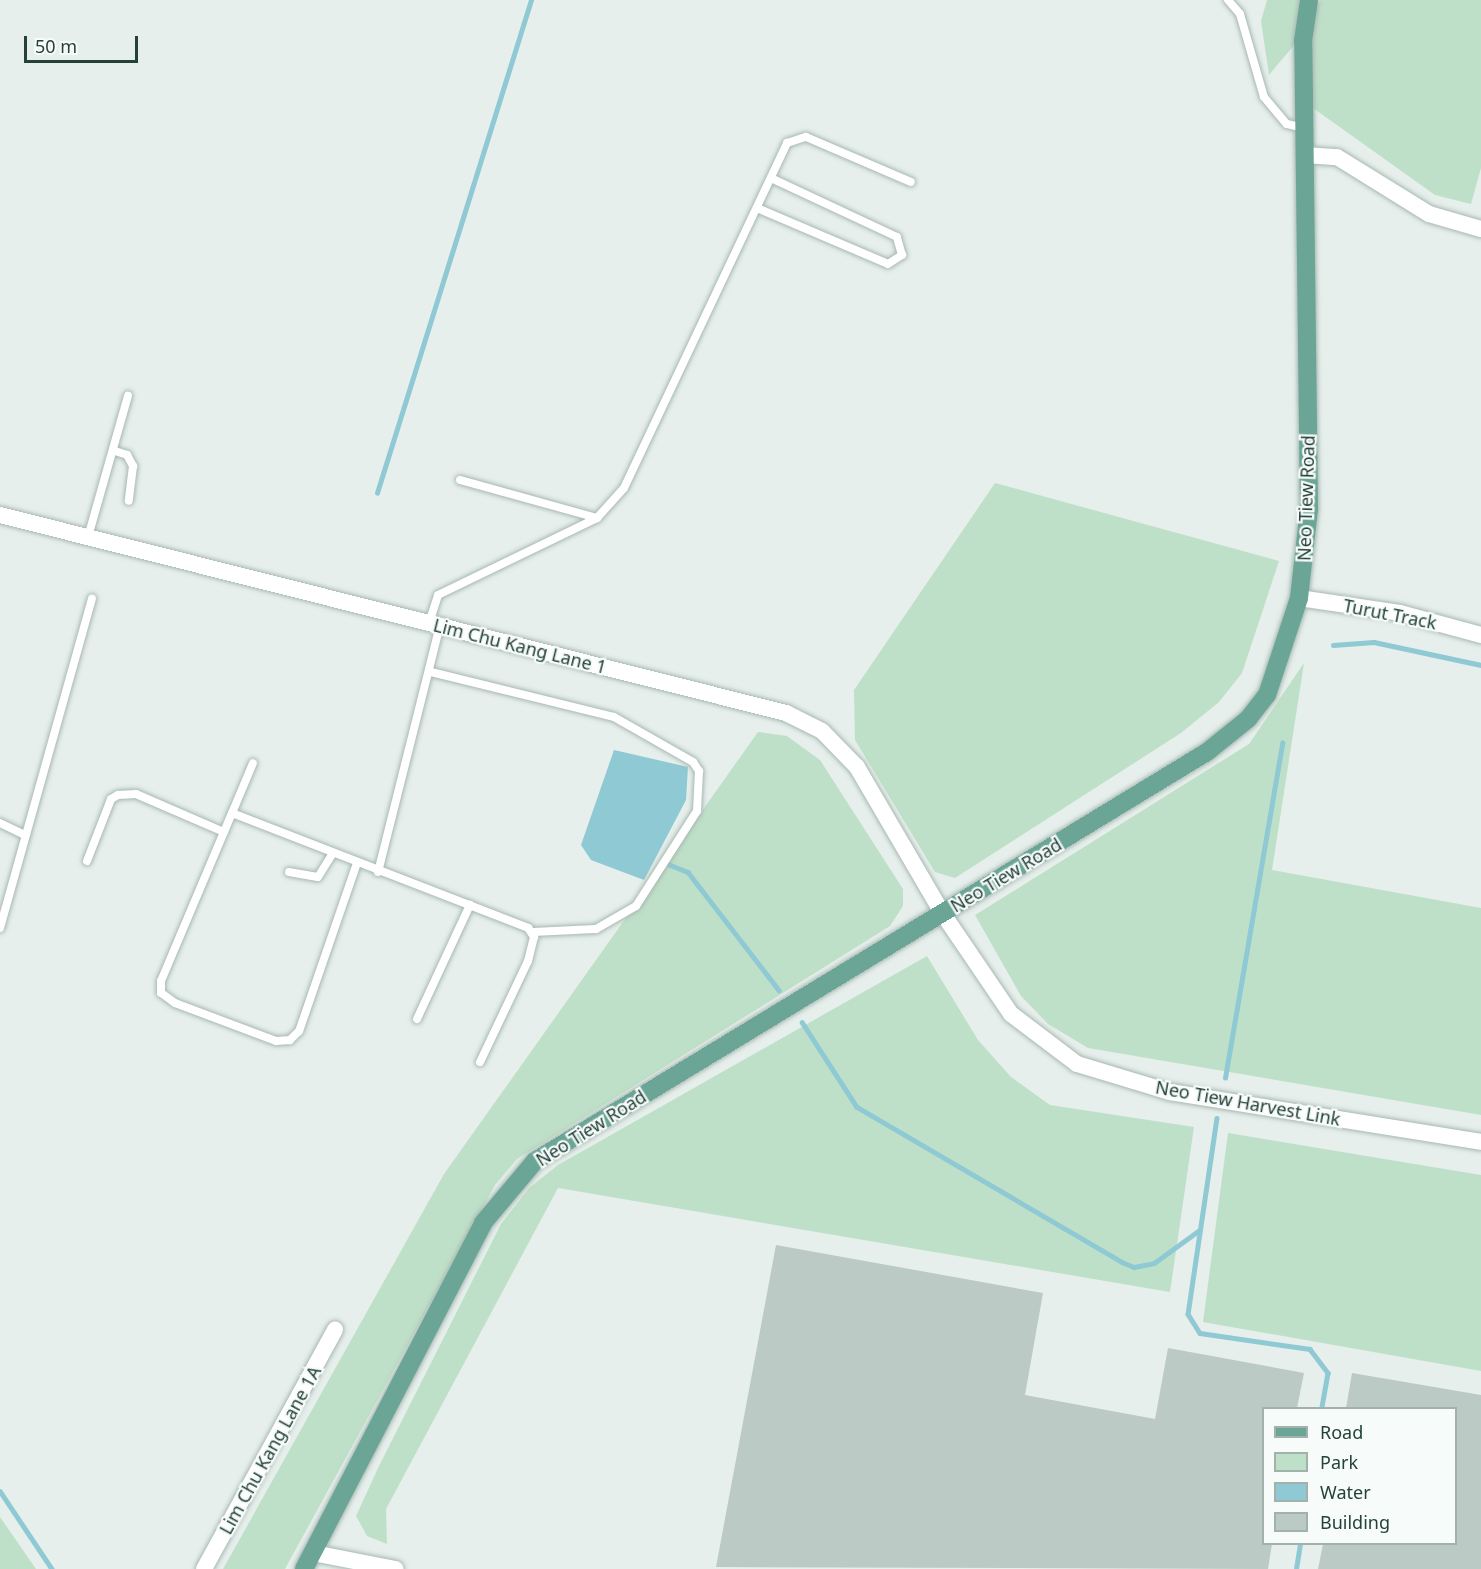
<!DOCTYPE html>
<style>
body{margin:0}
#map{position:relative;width:1481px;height:1569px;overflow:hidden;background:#e6efeb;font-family:"Noto Sans",sans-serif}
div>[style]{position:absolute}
.green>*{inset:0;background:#bfe0c8}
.water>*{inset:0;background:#8ec9d4}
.stream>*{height:4.5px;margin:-2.25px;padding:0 2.25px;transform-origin:2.25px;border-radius:2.25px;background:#8ec9d4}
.building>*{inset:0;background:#bbcac4}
.roads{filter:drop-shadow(0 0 2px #a8b8b2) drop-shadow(0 0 2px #a8b8b2)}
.lane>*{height:8px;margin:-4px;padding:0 4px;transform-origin:4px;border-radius:4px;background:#fff}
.street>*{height:16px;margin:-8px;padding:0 8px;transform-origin:8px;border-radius:8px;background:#fff}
.primary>*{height:18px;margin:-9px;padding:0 9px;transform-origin:9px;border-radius:9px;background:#6aa596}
span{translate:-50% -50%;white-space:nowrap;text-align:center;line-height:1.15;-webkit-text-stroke:4.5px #f7fbf9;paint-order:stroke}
.street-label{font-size:18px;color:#24423a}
.legend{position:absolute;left:1262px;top:1407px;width:195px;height:138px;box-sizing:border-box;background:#f7fbf9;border:2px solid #a3b1ad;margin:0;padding:8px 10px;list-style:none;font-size:18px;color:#24423a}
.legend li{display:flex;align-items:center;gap:12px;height:30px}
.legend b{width:30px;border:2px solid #a3b1ad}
.scale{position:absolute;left:24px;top:36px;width:114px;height:27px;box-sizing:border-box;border:3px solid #24423a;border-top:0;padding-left:8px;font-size:18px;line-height:21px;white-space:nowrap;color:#24423a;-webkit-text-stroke:4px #f7fbf9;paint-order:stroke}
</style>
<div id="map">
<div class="green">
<div style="clip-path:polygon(1267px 0,1299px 0,1295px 44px,1269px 75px,1261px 21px)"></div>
<div style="clip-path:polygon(1321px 0,1481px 0,1481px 168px,1471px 204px,1435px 195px,1313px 108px,1313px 15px)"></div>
<div style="clip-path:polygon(995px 483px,1279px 561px,1242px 673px,1219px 702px,1181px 733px,955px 878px,935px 872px,855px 740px,854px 690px)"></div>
<div style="clip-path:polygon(1304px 663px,1272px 870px,1481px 908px,1481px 1115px,1088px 1048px,1048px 1024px,1021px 996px,975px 915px,1249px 744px)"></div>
<div style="clip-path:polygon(758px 732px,787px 736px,820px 760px,903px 889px,903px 906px,890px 926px,517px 1159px,495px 1185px,285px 1569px,223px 1569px,444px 1174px)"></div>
<div style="clip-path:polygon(927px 956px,978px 1040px,1011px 1077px,1050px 1105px,1194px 1127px,1170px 1292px,558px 1188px,386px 1509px,387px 1544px,367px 1536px,356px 1516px,379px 1466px,501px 1224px,529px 1188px,558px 1165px)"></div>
<div style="clip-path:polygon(1228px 1133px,1481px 1175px,1481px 1371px,1203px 1322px)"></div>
<div style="clip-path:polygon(0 1517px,36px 1569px,0 1569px)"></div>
</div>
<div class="water">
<div style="clip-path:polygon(614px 750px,688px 767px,686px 800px,644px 880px,591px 860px,581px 845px)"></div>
</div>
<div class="stream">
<div style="left:377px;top:493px;width:516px;rotate:-72.65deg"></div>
<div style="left:1333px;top:645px;width:41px;rotate:-4.2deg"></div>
<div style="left:1374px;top:642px;width:109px;rotate:12.1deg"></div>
<div style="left:668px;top:864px;width:22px;rotate:22deg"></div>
<div style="left:688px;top:872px;width:149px;rotate:52.4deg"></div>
<div style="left:802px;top:1022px;width:101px;rotate:57.1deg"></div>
<div style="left:857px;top:1107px;width:307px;rotate:30.3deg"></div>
<div style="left:1122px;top:1262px;width:13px;rotate:23deg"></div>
<div style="left:1134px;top:1267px;width:20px;rotate:-11deg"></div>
<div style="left:1154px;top:1263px;width:54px;rotate:-36deg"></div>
<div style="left:1225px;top:1078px;width:340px;rotate:-80.3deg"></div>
<div style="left:1217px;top:1118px;width:198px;rotate:98.4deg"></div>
<div style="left:1188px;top:1314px;width:22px;rotate:58deg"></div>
<div style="left:1200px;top:1333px;width:111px;rotate:8.3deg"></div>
<div style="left:1310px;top:1349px;width:30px;rotate:53deg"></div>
<div style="left:1328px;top:1373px;width:36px;rotate:100deg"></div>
<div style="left:0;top:1491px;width:94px;rotate:56.3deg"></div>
<div style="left:1296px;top:1569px;width:25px;rotate:-81deg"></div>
</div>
<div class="building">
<div style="clip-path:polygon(776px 1245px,1043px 1293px,1025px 1395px,1155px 1419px,1168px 1348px,1304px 1373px,1297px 1408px,1263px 1408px,1263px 1544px,1272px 1544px,1268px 1569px,716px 1567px)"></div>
<div style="clip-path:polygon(1352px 1373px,1481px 1395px,1481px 1569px,1318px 1569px,1323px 1544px,1455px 1544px,1455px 1408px,1346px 1408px)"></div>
</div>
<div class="roads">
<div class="lane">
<div style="left:1228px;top:0;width:18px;rotate:49deg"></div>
<div style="left:1240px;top:14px;width:86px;rotate:73.9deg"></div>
<div style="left:1264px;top:97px;width:35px;rotate:50deg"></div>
<div style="left:1287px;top:124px;width:18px;rotate:13deg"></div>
<div style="left:757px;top:208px;width:142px;rotate:23.1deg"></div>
<div style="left:888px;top:264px;width:17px;rotate:-33deg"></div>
<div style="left:902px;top:255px;width:19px;rotate:-106deg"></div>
<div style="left:897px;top:237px;width:139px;rotate:-154.9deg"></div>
<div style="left:115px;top:451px;width:13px;rotate:18deg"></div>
<div style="left:127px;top:455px;width:13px;rotate:61deg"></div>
<div style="left:133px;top:466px;width:35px;rotate:97deg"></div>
<div style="left:460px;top:480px;width:142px;rotate:15.5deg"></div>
<div style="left:88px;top:537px;width:147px;rotate:-74.2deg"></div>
<div style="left:429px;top:623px;width:29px;rotate:-72deg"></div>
<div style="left:438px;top:595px;width:177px;rotate:-25.8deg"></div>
<div style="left:597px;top:518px;width:40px;rotate:-48deg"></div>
<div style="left:624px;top:488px;width:382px;rotate:-64.7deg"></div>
<div style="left:787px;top:143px;width:20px;rotate:-18deg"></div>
<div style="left:806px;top:137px;width:114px;rotate:23.2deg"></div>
<div style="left:431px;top:672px;width:188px;rotate:13.8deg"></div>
<div style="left:614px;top:717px;width:91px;rotate:29.7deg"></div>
<div style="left:693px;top:762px;width:11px;rotate:56deg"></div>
<div style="left:699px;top:771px;width:40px;rotate:92.9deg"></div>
<div style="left:697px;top:811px;width:113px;rotate:122.7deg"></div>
<div style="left:636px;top:906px;width:46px;rotate:150.1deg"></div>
<div style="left:596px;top:929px;width:64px;rotate:177.3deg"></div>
<div style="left:232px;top:813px;width:54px;rotate:-67.2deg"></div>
<div style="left:0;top:823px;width:25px;rotate:26deg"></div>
<div style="left:87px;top:861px;width:66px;rotate:-68.8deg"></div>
<div style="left:111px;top:799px;width:8px;rotate:-30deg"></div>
<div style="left:118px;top:795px;width:18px;rotate:-3deg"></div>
<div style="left:136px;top:794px;width:96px;rotate:23.4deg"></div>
<div style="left:357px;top:863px;width:178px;rotate:109deg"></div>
<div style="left:299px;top:1031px;width:13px;rotate:135deg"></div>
<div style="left:290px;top:1040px;width:14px;rotate:176deg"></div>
<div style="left:276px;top:1041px;width:108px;rotate:-159.4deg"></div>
<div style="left:175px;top:1003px;width:17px;rotate:-144deg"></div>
<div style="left:161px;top:993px;width:12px;rotate:-90deg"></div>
<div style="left:161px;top:981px;width:182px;rotate:-67.1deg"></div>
<div style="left:232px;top:813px;width:318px;rotate:21.2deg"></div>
<div style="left:528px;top:928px;width:11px;rotate:56deg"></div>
<div style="left:534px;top:937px;width:25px;rotate:104deg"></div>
<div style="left:528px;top:961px;width:112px;rotate:115.4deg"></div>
<div style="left:289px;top:872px;width:29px;rotate:10deg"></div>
<div style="left:318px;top:877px;width:28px;rotate:-58deg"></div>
<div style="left:378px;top:872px;width:254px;rotate:-75.9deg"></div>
<div style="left:0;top:928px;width:342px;rotate:-74.4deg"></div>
<div style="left:417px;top:1019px;width:126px;rotate:-65.1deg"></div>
</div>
<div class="street">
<div style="left:1305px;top:155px;width:32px;rotate:4deg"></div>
<div style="left:1337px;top:157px;width:108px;rotate:31.8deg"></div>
<div style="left:1429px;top:214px;width:54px;rotate:16.1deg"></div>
<div style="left:0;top:515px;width:811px;rotate:14.14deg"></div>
<div style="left:786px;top:713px;width:40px;rotate:26.6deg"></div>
<div style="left:822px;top:731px;width:50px;rotate:45.8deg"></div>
<div style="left:857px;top:767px;width:170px;rotate:59.7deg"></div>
<div style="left:943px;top:914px;width:121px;rotate:55.8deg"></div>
<div style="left:1011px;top:1014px;width:83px;rotate:37.1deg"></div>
<div style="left:1077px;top:1064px;width:97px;rotate:16.8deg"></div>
<div style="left:1170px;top:1092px;width:315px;rotate:9.1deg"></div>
<div style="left:1299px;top:598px;width:102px;rotate:8.4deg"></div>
<div style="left:1400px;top:613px;width:84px;rotate:15.2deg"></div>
<div style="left:313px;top:1553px;width:84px;rotate:11deg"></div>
<div style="left:204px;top:1569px;width:273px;rotate:-61.3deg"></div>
</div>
<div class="primary">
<div style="left:304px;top:1569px;width:390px;rotate:-62.6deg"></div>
<div style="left:483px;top:1223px;width:81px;rotate:-50deg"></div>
<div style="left:535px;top:1161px;width:787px;rotate:-31.33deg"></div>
<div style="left:1207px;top:752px;width:53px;rotate:-38.8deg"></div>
<div style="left:1248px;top:719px;width:31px;rotate:-52deg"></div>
<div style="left:1267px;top:695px;width:102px;rotate:-71.7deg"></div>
<div style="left:1299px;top:598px;width:90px;rotate:-83.6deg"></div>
<div style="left:1309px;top:509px;width:468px;rotate:-90.7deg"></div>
<div style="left:1303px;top:41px;width:41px;rotate:-81.7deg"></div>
</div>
</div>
<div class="street-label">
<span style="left:1306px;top:498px;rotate:-88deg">Neo Tiew Road</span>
<span style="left:1390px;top:614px;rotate:11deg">Turut Track</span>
<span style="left:520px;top:646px;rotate:14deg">Lim Chu Kang Lane 1</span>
<span style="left:1006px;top:875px;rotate:-31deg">Neo Tiew Road</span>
<span style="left:1248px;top:1103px;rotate:10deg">Neo Tiew Harvest Link</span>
<span style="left:591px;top:1128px;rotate:-32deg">Neo Tiew Road</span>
<span style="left:270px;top:1450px;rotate:-61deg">Lim Chu Kang Lane 1A</span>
</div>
<ul class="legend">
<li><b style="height:8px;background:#6aa596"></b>Road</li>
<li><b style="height:16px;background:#bfe0c8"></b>Park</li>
<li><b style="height:16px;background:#8ec9d4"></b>Water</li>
<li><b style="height:16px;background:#bbcac4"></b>Building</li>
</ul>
<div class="scale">50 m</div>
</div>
